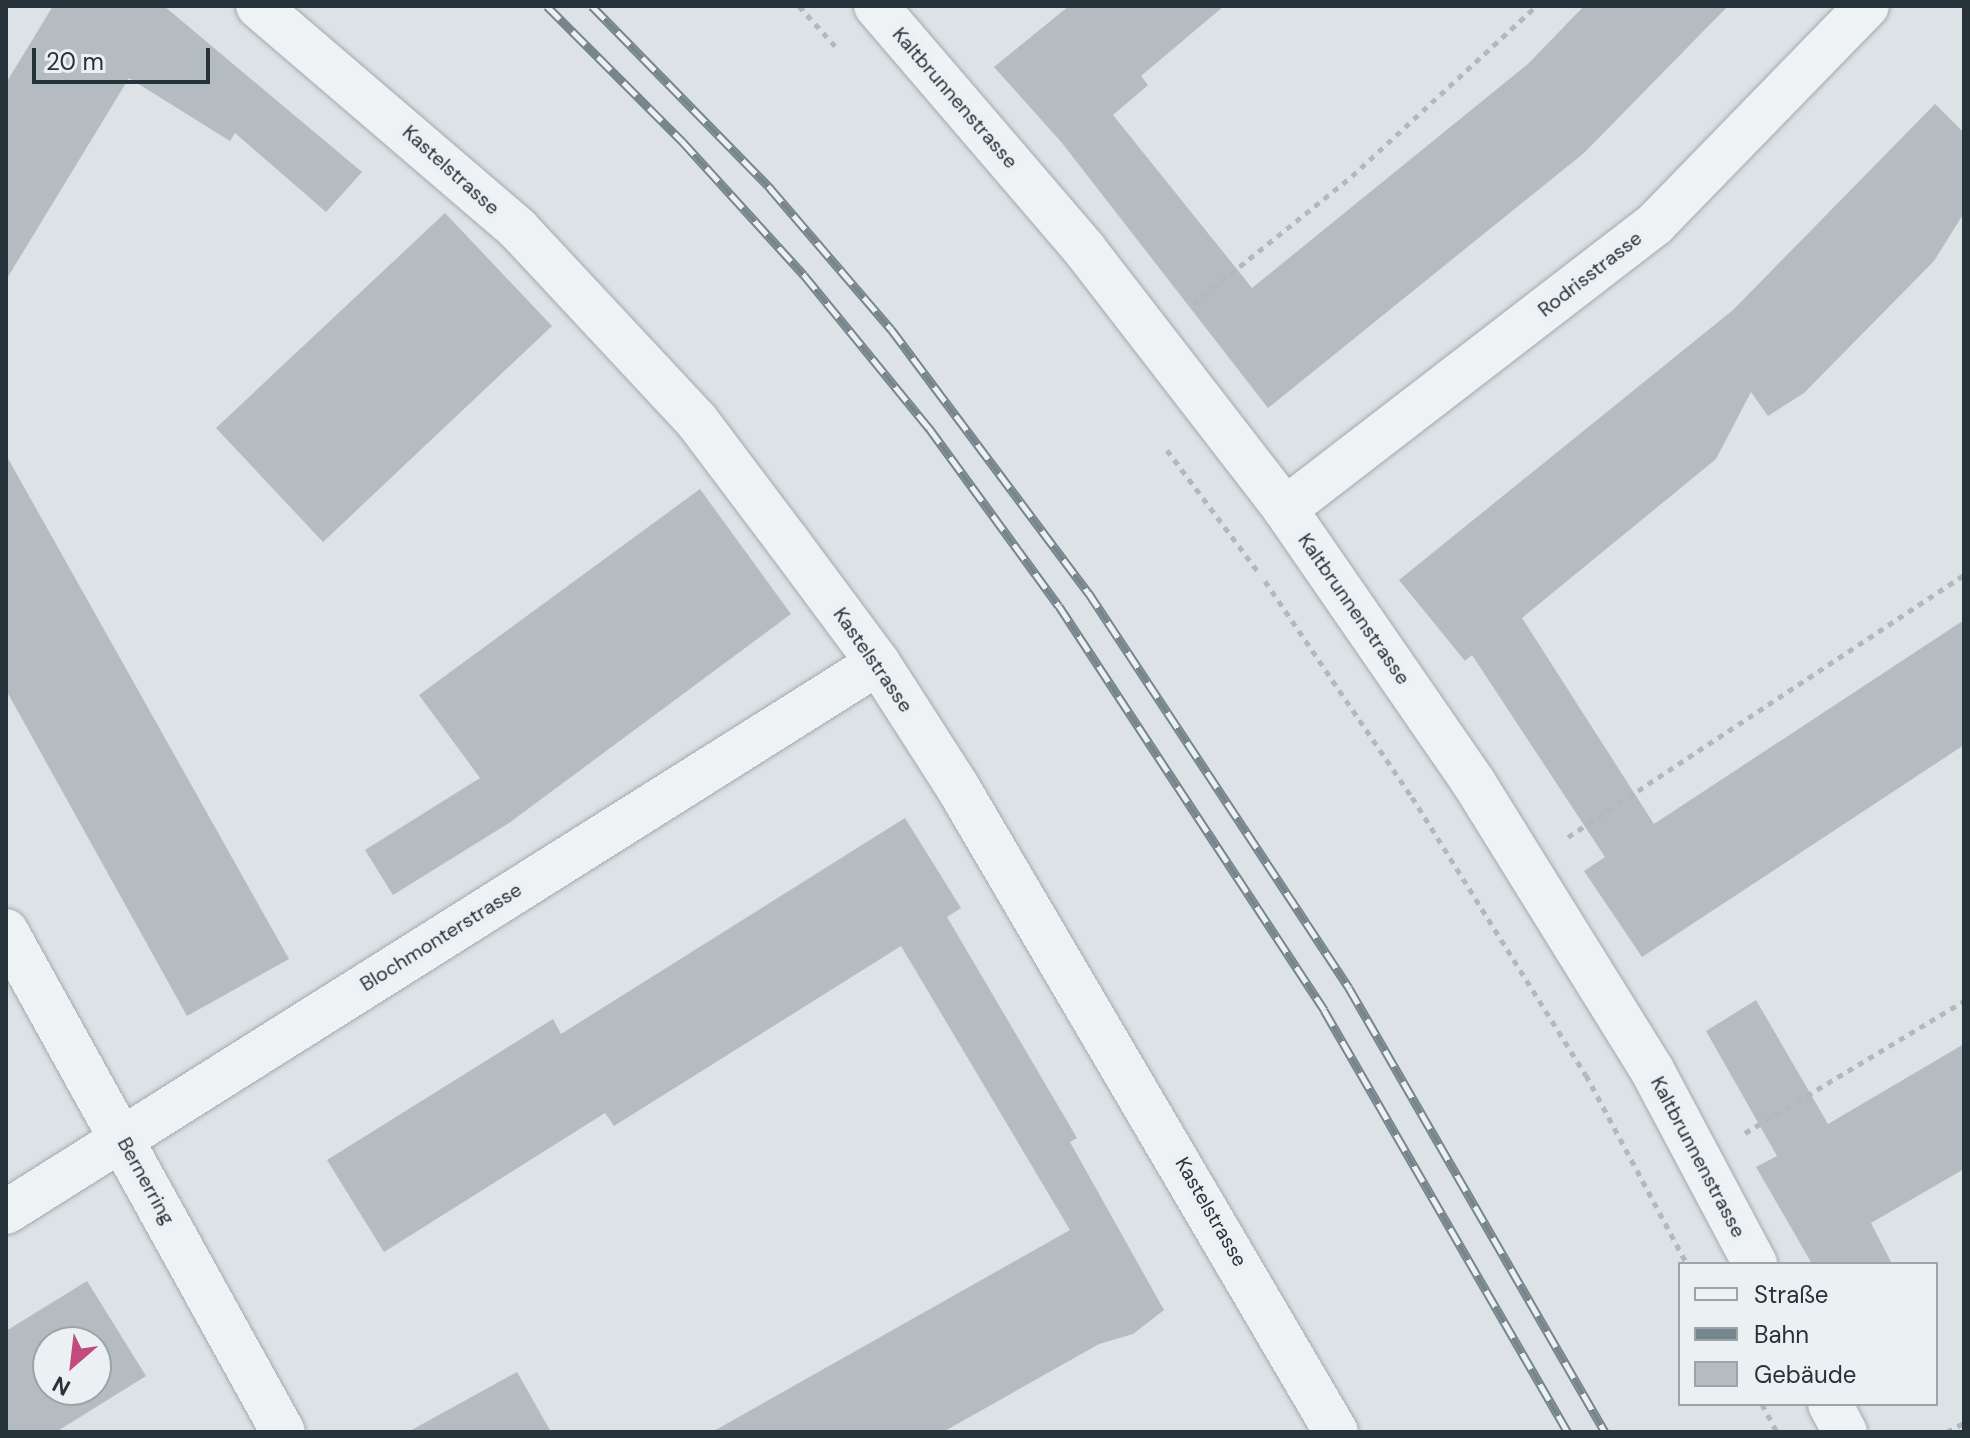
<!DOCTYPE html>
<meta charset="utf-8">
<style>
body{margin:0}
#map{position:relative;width:1970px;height:1438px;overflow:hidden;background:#dce2e5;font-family:"DM Sans",sans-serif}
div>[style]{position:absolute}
.building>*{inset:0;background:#b4bcc1}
.path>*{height:5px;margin-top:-2.5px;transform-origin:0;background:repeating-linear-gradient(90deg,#b2b9bc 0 6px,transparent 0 12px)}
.roads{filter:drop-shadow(0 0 2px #a2aaae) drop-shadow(0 0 2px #a2aaae)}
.minor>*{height:44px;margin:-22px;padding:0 22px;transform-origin:22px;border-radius:22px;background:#eef2f4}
.rail>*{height:9px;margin-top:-4.5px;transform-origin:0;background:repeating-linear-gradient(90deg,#ebf0f3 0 18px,#77858d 0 36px);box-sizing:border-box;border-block:2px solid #77858d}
span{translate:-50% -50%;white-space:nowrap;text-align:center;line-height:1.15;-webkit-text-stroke:8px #ebf0f3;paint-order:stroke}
.street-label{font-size:20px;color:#27333a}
.frame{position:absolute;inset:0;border:8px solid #27333a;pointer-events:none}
.legend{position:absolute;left:1678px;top:1262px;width:260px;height:144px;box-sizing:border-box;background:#ebf0f3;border:2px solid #9da4a9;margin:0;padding:10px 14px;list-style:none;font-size:24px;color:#27333a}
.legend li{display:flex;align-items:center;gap:16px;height:40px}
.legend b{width:40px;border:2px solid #9da4a9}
.north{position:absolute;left:32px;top:1326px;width:80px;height:80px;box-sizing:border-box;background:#ebf0f3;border:2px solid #9da4a9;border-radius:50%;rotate:208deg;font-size:22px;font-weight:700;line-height:32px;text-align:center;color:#27333a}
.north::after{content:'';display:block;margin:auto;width:28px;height:36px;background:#c04b7c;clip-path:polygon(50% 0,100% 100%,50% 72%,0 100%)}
.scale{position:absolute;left:32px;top:48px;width:178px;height:36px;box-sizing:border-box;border:4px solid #27333a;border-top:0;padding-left:10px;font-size:24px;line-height:28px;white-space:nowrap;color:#27333a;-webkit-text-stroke:6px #ebf0f3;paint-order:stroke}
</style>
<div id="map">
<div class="building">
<div style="clip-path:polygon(53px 6px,164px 6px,362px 172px,326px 212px,235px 133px,230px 141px,129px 78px,6px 280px,6px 83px)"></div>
<div style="clip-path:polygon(1069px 6px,1224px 6px,1141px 76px,1148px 85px,1113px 115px,1252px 288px,1528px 64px,1584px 6px,1728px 6px,1584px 153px,1268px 408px,1062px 143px,994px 67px)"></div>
<div style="clip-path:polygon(1935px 104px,1964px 133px,1964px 213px,1934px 261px,1804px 393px,1768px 416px,1751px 392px,1716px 459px,1522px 618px,1654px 824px,1964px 620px,1964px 745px,1642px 957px,1584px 871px,1605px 857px,1472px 655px,1465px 661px,1399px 580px,1733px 310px)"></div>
<div style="clip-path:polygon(445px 213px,552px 326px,323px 542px,216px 428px)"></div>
<div style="clip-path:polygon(6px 455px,289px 959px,187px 1016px,6px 690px)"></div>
<div style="clip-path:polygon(700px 489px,791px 614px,509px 823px,393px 895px,365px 850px,480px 778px,419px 695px)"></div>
<div style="clip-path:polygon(905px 818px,961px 908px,947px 917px,1077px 1138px,1070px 1142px,1164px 1310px,1133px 1334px,1099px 1344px,943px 1432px,712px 1432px,1070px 1230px,901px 946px,614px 1126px,605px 1113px,384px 1252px,327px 1160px,553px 1019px,561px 1034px)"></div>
<div style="clip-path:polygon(1756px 1000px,1828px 1124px,1964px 1044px,1964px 1169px,1871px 1223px,1892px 1264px,1812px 1264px,1756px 1167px,1777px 1156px,1706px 1031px)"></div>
<div style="clip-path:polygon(evenodd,87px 1281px,146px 1376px,56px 1432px,6px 1432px,6px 1331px,87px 1281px,48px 1342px,96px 1342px,96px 1390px,48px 1390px,48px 1342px)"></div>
<div style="clip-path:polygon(517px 1372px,551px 1432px,408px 1432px)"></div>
</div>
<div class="path">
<div style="left:799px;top:6px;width:55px;rotate:47.9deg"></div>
<div style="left:1193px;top:304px;width:204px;rotate:-38.8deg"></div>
<div style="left:1352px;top:176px;width:251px;rotate:-42.7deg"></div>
<div style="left:1167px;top:450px;width:154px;rotate:53.2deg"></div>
<div style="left:1265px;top:581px;width:261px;rotate:55.8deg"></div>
<div style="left:1412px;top:797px;width:328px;rotate:58deg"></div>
<div style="left:1586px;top:1075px;width:214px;rotate:61.9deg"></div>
<div style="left:1568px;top:837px;width:475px;rotate:-33.5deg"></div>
<div style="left:1745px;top:1133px;width:256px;rotate:-31.1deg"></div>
<div style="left:1762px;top:1404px;width:32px;rotate:62deg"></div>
<div style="left:1947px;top:1432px;width:19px;rotate:-28deg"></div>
</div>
<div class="roads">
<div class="minor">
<div style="left:258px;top:6px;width:343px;rotate:40.6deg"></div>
<div style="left:518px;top:229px;width:262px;rotate:47deg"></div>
<div style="left:697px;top:421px;width:153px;rotate:53deg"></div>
<div style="left:789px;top:543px;width:149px;rotate:53.4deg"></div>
<div style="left:878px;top:663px;width:146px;rotate:57.3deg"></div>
<div style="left:957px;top:786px;width:749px;rotate:59.6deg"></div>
<div style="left:876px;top:6px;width:321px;rotate:49.4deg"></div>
<div style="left:1085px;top:250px;width:327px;rotate:52.3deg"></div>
<div style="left:1285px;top:509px;width:333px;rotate:55.4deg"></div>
<div style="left:1474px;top:783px;width:338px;rotate:58.2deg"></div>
<div style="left:1652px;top:1070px;width:220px;rotate:62deg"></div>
<div style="left:1285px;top:509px;width:467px;rotate:-37.6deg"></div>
<div style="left:1655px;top:224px;width:304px;rotate:-45.8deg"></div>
<div style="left:6px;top:931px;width:572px;rotate:61.06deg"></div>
<div style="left:6px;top:1212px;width:1030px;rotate:-32.19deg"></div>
<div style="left:1830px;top:1404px;width:32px;rotate:62deg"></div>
</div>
</div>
<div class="rail">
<div style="left:547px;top:6px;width:191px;rotate:45deg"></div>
<div style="left:682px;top:141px;width:181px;rotate:47.7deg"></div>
<div style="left:804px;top:275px;width:198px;rotate:50.8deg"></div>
<div style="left:929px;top:428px;width:220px;rotate:53.9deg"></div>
<div style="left:1059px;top:606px;width:483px;rotate:56.7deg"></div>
<div style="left:1324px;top:1010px;width:487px;rotate:60deg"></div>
<div style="left:592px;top:6px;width:255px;rotate:45.6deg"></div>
<div style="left:770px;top:188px;width:186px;rotate:49.4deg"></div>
<div style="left:891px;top:329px;width:329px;rotate:53.2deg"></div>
<div style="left:1088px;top:592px;width:474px;rotate:56.6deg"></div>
<div style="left:1349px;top:988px;width:513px;rotate:60.03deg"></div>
</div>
<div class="street-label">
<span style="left:955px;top:98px;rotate:49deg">Kaltbrunnenstrasse</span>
<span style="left:451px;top:170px;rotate:42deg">Kastelstrasse</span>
<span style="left:1590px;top:274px;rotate:-38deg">Rodrisstrasse</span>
<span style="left:1354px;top:609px;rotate:55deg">Kaltbrunnenstrasse</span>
<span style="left:873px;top:660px;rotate:55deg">Kastelstrasse</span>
<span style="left:441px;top:937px;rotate:-32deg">Blochmonterstrasse</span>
<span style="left:1698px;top:1157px;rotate:62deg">Kaltbrunnenstrasse</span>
<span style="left:146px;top:1181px;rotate:61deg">Bernerring</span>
<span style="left:1211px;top:1212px;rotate:60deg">Kastelstrasse</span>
</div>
<div class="frame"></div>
<ul class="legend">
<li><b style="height:10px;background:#eef2f4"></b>Straße</li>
<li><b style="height:10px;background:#77858d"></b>Bahn</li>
<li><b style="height:22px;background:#b4bcc1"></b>Gebäude</li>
</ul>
<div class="north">N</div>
<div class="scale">20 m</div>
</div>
